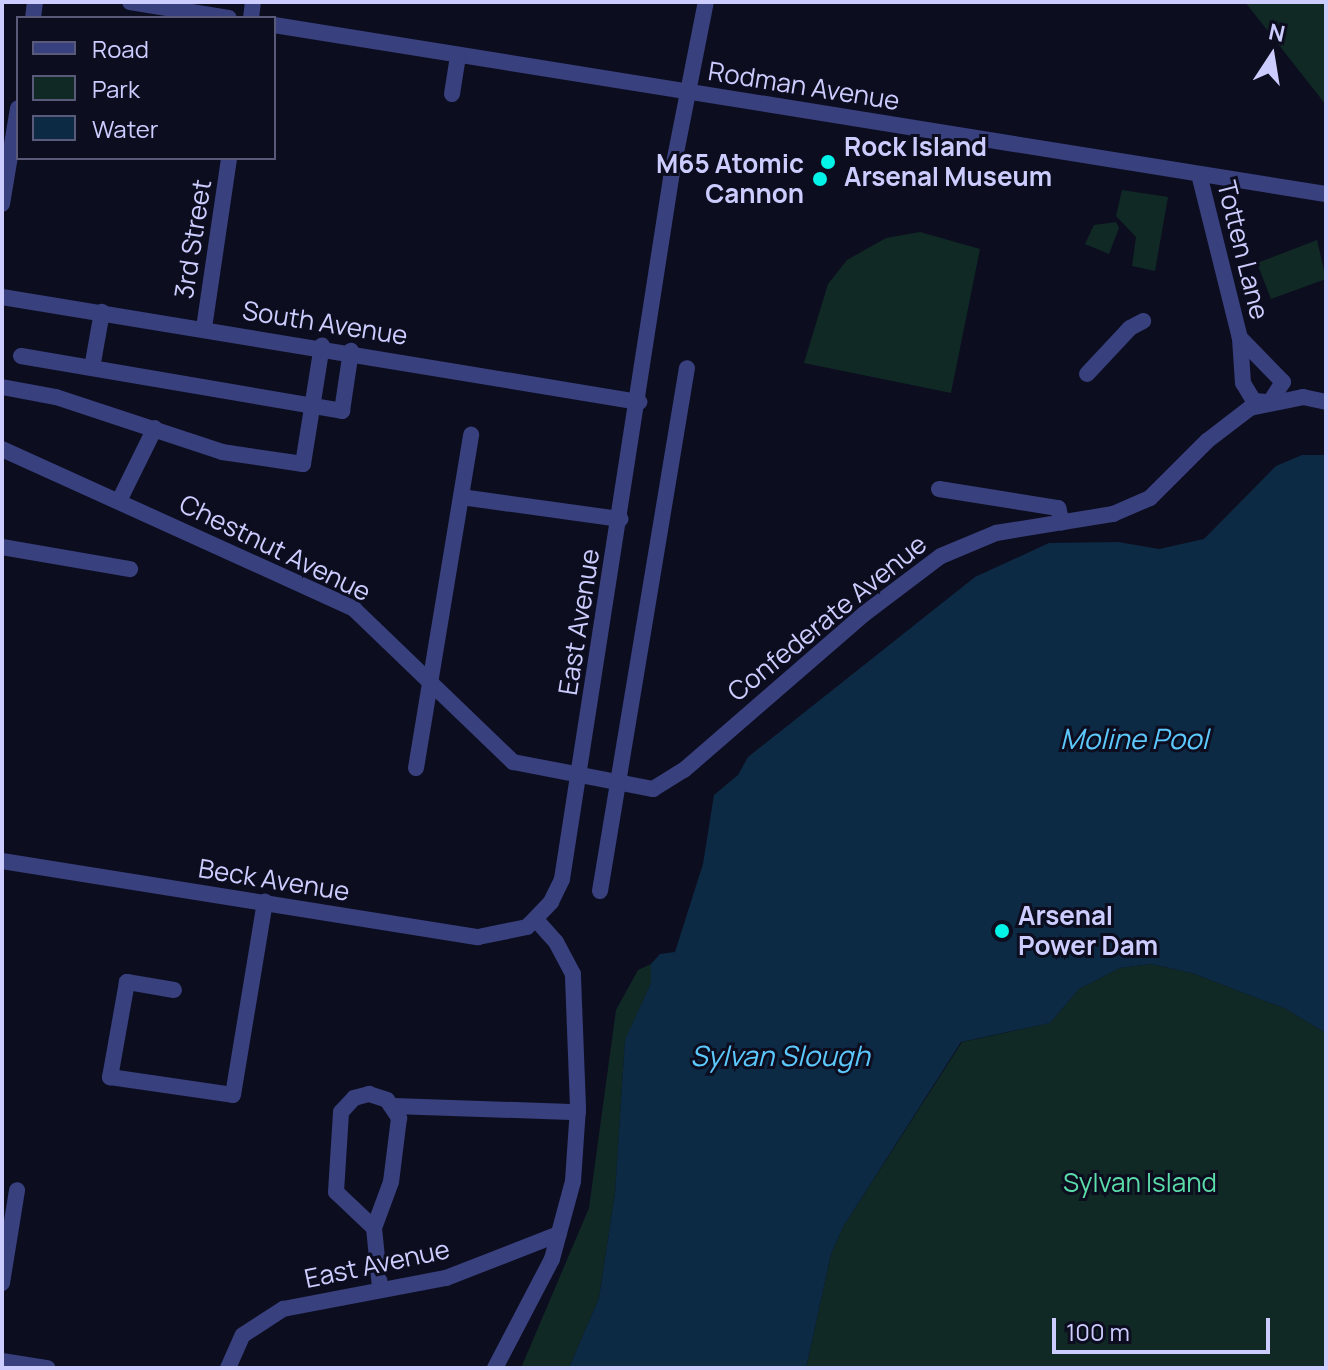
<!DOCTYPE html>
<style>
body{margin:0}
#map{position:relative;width:1328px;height:1370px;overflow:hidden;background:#0d0d20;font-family:Manrope,sans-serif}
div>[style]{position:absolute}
.green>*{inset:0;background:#102925}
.water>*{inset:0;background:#0d2a44}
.minor>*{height:16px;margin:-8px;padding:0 8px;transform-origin:8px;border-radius:8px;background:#38407e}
.dots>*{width:22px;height:22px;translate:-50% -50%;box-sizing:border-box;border:4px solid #0d0d20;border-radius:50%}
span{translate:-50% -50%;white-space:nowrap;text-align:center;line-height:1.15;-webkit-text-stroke:6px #0d0d20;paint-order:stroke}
.street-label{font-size:26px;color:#cccdfe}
.poi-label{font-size:26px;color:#cccdfe;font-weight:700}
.left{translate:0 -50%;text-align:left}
.right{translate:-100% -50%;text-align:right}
.park-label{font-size:26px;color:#5adda9}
.water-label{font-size:28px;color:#5cc9fd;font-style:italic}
.frame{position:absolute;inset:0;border:4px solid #cccdfe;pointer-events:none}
.legend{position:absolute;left:16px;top:16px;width:260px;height:144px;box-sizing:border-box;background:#0d0d20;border:2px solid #595a79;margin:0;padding:10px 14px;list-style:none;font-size:24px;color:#cccdfe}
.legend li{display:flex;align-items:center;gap:16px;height:40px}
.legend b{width:40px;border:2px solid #595a79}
.north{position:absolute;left:1232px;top:16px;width:80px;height:80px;-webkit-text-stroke:6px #0d0d20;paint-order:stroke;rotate:12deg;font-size:22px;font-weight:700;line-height:32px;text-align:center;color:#cccdfe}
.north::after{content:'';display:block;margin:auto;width:28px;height:36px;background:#cccdfe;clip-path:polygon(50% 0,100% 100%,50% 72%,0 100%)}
.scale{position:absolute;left:1052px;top:1318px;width:218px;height:36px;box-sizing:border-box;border:4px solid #cccdfe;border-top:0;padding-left:10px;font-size:24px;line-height:28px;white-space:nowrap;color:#cccdfe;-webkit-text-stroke:6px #0d0d20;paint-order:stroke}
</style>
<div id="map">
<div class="green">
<div style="clip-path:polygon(1245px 2px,1326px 2px,1326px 105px)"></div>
<div style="clip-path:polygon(1122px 190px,1168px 197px,1155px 271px,1132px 266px,1136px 237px,1116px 216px)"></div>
<div style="clip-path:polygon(1116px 222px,1119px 228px,1109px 254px,1085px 244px,1094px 225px)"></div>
<div style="clip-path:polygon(920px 232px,980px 249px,951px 393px,804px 363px,828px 284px,847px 260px,886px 238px)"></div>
<div style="clip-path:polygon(1317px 240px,1326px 279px,1271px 299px,1257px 263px)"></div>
<div style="clip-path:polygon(651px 964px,651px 983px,625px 1041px,615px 1193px,599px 1298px,569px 1368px,521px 1368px,589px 1208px,616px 1010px,638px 970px)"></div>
<div style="clip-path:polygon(1151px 964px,1192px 973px,1286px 1009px,1326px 1033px,1326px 1368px,806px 1368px,831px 1254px,843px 1227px,962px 1042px,1050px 1023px,1079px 989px,1120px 968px)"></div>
</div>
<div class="water">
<div style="clip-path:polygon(1302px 455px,1326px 455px,1326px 1033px,1286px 1009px,1192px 973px,1151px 964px,1120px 968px,1079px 989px,1050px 1023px,961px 1042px,843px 1227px,831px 1254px,806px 1368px,569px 1368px,599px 1298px,615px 1193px,625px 1040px,651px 983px,651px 964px,660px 954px,675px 952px,703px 864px,714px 795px,738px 775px,748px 757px,975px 577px,1049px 543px,1118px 542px,1159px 549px,1204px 539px,1276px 466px)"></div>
</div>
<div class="minor">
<div style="left:130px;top:2px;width:100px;rotate:9.2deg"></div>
<div style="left:33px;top:18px;width:16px;rotate:-83deg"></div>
<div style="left:251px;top:18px;width:16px;rotate:-83deg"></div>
<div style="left:274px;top:25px;width:1065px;rotate:9.13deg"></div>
<div style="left:452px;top:94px;width:39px;rotate:-81deg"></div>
<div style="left:1199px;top:174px;width:169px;rotate:76deg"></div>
<div style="left:1240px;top:338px;width:45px;rotate:86.2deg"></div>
<div style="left:1243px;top:383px;width:21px;rotate:59deg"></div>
<div style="left:1254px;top:401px;width:16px;rotate:4deg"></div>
<div style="left:1270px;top:402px;width:24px;rotate:-57deg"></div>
<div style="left:1283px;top:382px;width:62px;rotate:-134.3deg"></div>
<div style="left:2px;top:204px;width:97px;rotate:-80.5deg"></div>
<div style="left:2px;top:297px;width:646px;rotate:9.36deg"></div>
<div style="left:204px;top:328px;width:172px;rotate:-81.6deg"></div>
<div style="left:21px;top:356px;width:326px;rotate:9.7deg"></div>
<div style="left:342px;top:411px;width:61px;rotate:-81.5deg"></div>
<div style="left:92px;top:368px;width:57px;rotate:-79.9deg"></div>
<div style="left:1087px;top:374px;width:63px;rotate:-46.9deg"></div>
<div style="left:1130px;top:328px;width:15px;rotate:-28deg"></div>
<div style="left:2px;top:387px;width:55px;rotate:10.5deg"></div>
<div style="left:56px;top:397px;width:175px;rotate:18.3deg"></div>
<div style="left:222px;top:452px;width:82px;rotate:8.4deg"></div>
<div style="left:303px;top:464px;width:120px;rotate:-80.9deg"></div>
<div style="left:2px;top:449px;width:387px;rotate:24.4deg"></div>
<div style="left:354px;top:609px;width:221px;rotate:43.9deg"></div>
<div style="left:513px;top:762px;width:143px;rotate:10.9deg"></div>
<div style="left:653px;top:789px;width:36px;rotate:-32deg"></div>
<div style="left:684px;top:770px;width:238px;rotate:-40.9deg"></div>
<div style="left:864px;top:614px;width:96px;rotate:-37deg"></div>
<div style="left:941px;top:556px;width:60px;rotate:-22.7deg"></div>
<div style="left:996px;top:533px;width:119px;rotate:-9.2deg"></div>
<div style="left:1113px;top:514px;width:40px;rotate:-23.4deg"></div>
<div style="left:1150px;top:498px;width:81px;rotate:-45deg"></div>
<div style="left:1207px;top:441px;width:54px;rotate:-37.5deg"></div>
<div style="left:1250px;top:408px;width:54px;rotate:-11.7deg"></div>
<div style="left:1303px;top:397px;width:24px;rotate:12deg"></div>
<div style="left:939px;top:489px;width:121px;rotate:9.1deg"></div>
<div style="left:1058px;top:508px;width:15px;rotate:74deg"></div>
<div style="left:461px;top:497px;width:161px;rotate:7.9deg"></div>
<div style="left:120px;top:499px;width:79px;rotate:-63.8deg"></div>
<div style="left:2px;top:547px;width:130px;rotate:9.8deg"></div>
<div style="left:416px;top:768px;width:338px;rotate:-80.6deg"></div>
<div style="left:2px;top:861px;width:482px;rotate:9.1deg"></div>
<div style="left:478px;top:937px;width:50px;rotate:-11.5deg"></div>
<div style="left:527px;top:927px;width:35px;rotate:-46deg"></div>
<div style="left:551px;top:902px;width:25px;rotate:-64deg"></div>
<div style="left:562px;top:879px;width:709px;rotate:-81.16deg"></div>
<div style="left:671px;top:178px;width:179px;rotate:-78.8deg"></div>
<div style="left:600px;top:891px;width:530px;rotate:-80.56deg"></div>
<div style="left:174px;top:990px;width:48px;rotate:-170.3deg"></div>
<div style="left:127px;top:982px;width:97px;rotate:100.1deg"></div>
<div style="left:110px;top:1077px;width:124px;rotate:8.3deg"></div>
<div style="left:233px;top:1095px;width:196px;rotate:-80.6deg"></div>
<div style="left:393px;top:1106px;width:185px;rotate:1.9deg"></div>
<div style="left:374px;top:1228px;width:52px;rotate:-136.5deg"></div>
<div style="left:336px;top:1192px;width:80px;rotate:-86.4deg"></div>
<div style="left:341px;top:1112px;width:19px;rotate:-47deg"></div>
<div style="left:354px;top:1098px;width:16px;rotate:-15deg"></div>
<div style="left:369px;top:1094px;width:19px;rotate:18deg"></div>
<div style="left:387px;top:1100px;width:22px;rotate:56deg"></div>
<div style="left:399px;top:1118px;width:64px;rotate:97.1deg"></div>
<div style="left:391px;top:1182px;width:49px;rotate:110.3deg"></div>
<div style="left:374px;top:1228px;width:59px;rotate:84.2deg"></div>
<div style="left:2px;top:1283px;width:94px;rotate:-80.8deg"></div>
<div style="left:2px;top:1361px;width:46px;rotate:8.8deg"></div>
<div style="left:228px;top:1368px;width:36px;rotate:-66deg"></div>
<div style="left:243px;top:1335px;width:48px;rotate:-33deg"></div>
<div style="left:283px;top:1309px;width:166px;rotate:-10.8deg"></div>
<div style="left:446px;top:1278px;width:121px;rotate:-21.3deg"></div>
<div style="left:495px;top:1368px;width:123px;rotate:-62.4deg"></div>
<div style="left:552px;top:1259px;width:81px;rotate:-74.9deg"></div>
<div style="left:573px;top:1181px;width:74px;rotate:-86.1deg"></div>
<div style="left:578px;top:1107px;width:133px;rotate:-92.2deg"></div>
<div style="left:573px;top:974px;width:36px;rotate:-118deg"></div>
<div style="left:556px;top:942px;width:30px;rotate:-132deg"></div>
</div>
<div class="dots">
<div style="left:828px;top:162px;background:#03f3e9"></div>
<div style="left:820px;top:179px;background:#03f3e9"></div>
<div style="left:1002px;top:931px;background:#03f3e9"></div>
</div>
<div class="street-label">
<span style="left:804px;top:86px;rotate:9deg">Rodman Avenue</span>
<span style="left:193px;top:239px;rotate:-81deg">3rd Street</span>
<span style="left:1243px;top:250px;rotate:76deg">Totten Lane</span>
<span style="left:325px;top:323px;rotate:9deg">South Avenue</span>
<span style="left:275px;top:548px;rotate:26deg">Chestnut Avenue</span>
<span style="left:827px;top:618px;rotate:-39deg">Confederate Avenue</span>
<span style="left:579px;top:622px;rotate:-81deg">East Avenue</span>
<span style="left:274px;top:880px;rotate:9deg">Beck Avenue</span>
<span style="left:377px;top:1264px;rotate:-12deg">East Avenue</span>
</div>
<div class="poi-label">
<span class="left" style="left:844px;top:162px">Rock Island<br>Arsenal Museum</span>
<span class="right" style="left:804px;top:179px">M65 Atomic<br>Cannon</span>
<span class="left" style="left:1018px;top:931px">Arsenal<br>Power Dam</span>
</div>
<div class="park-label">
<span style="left:1140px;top:1183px">Sylvan Island</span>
</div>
<div class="water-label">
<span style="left:1134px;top:738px">Moline Pool</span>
<span style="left:780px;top:1055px">Sylvan Slough</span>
</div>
<div class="frame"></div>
<ul class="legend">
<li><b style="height:10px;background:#38407e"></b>Road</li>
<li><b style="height:22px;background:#102925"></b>Park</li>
<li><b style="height:22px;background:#0d2a44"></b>Water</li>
</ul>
<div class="north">N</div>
<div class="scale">100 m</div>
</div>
